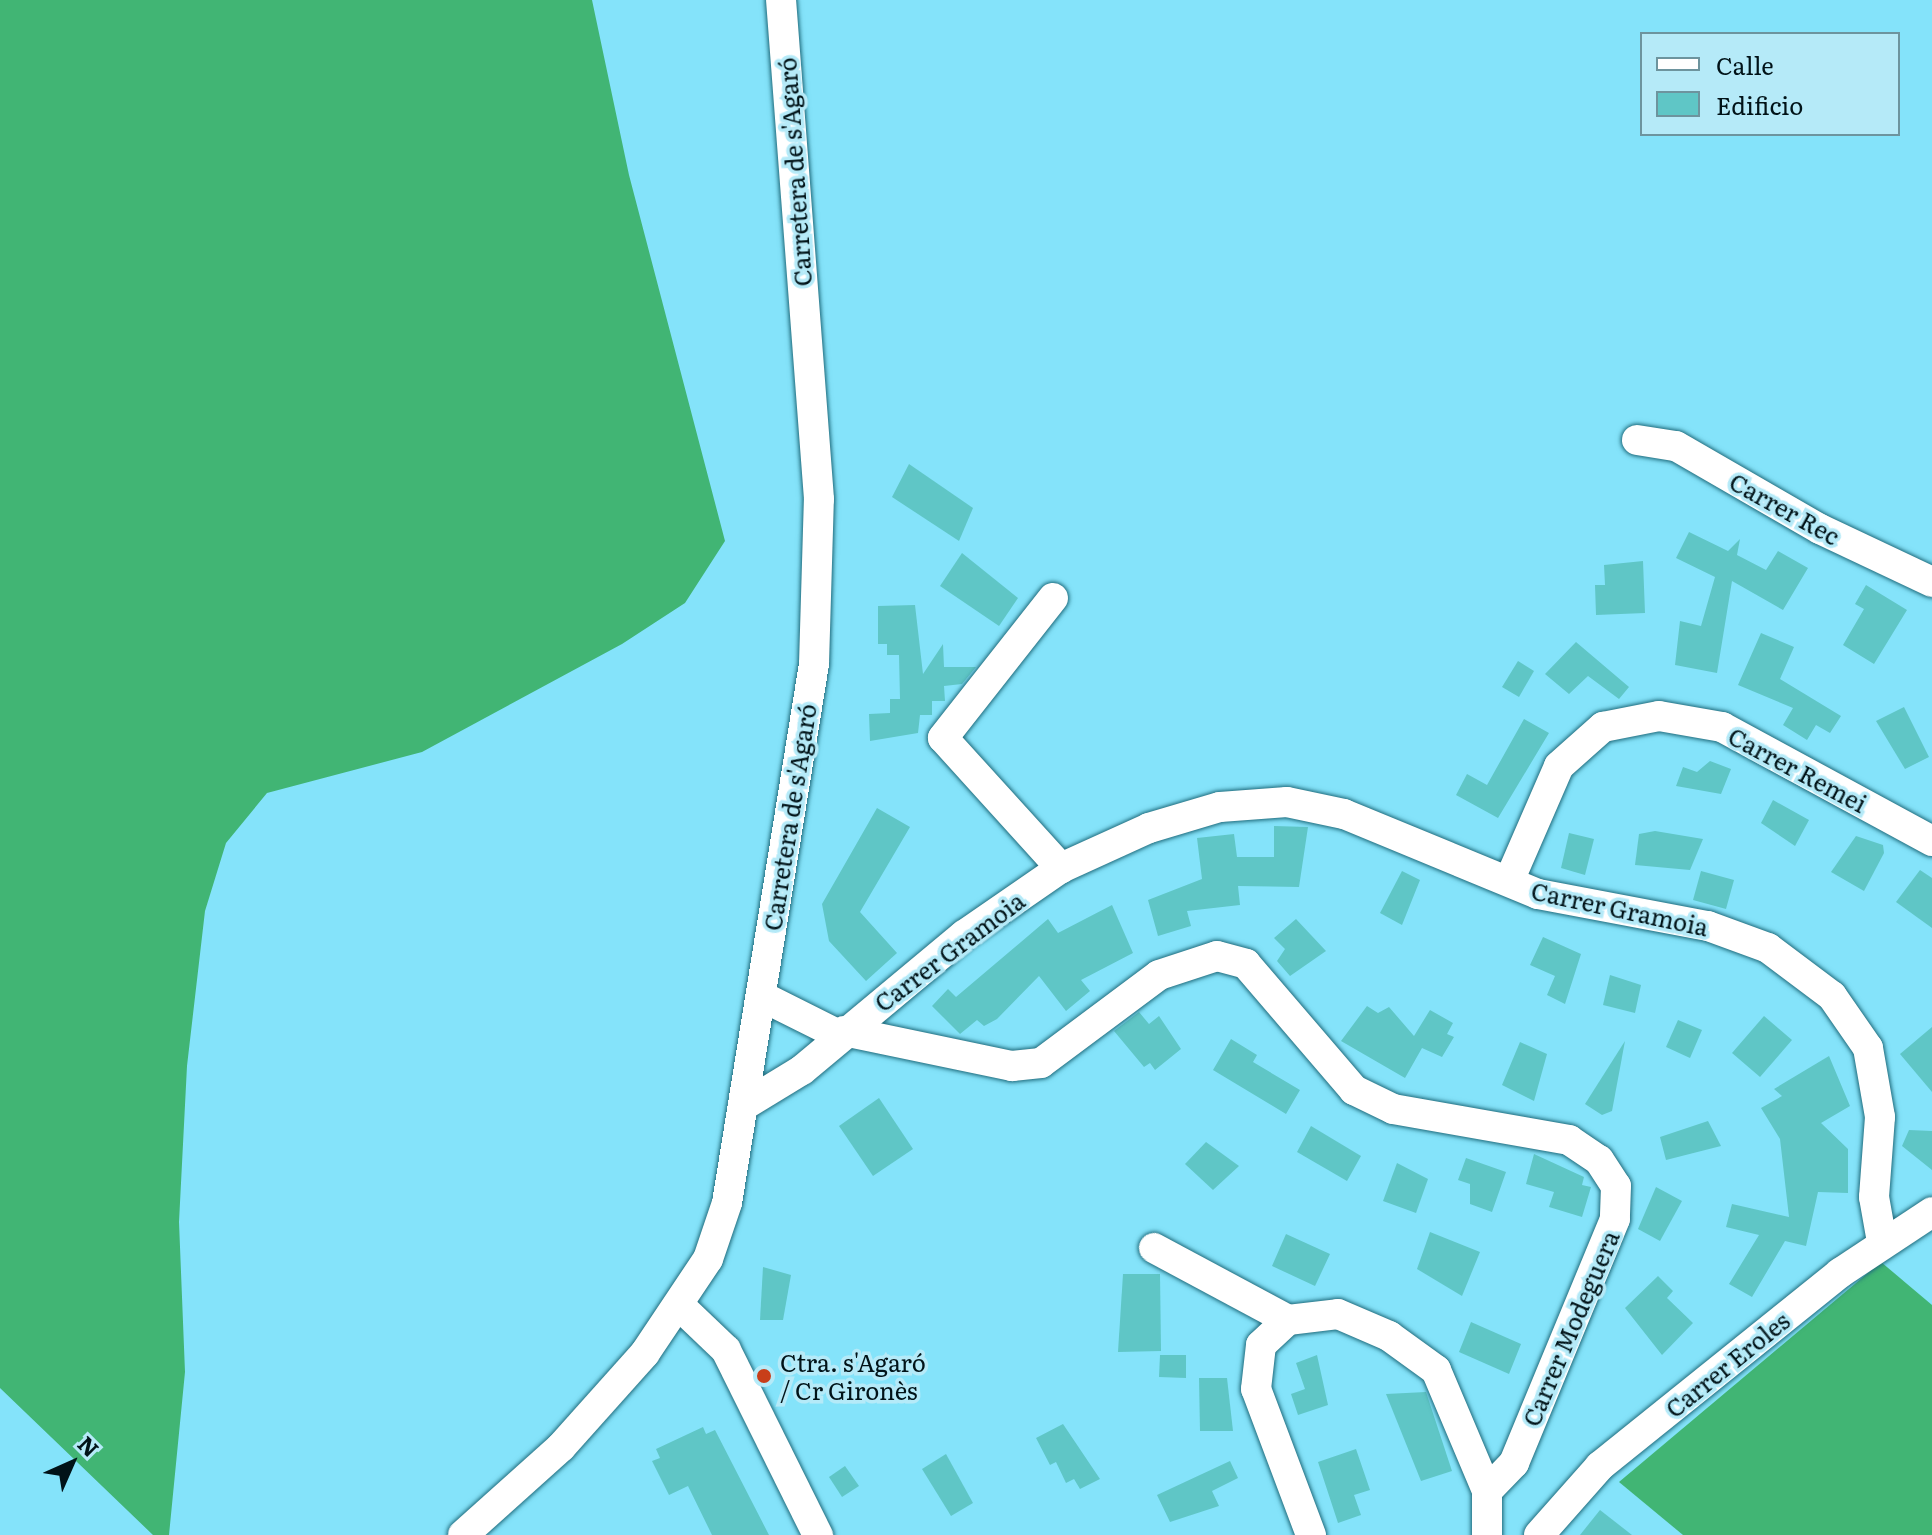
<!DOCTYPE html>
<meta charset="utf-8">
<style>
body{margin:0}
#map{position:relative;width:1932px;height:1535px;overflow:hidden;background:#84e3fa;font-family:Literata,serif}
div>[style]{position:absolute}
.forest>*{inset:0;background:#41b574}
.building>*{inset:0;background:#5fc6c6}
.roads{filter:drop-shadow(0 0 2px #206c7d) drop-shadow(0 0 2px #206c7d)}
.minor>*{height:30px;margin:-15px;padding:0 15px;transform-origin:15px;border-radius:15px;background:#fff}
.dots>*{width:22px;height:22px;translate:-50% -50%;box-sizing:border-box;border:4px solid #b5eaf8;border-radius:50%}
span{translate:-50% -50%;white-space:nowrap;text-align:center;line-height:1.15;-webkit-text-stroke:7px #b5eaf8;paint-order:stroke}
.street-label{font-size:24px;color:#011318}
.poi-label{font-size:24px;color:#011318}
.left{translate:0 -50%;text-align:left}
.legend{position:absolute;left:1640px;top:32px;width:260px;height:104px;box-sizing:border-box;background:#b5eaf8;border:2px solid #6d949e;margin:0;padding:10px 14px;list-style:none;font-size:24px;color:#011318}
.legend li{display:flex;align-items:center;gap:16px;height:40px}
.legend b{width:40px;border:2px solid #6d949e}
.north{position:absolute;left:32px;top:1423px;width:80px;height:80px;-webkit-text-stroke:6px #b5eaf8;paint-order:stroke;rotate:45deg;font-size:22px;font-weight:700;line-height:32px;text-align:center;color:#011318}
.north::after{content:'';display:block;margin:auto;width:28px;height:36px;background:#011318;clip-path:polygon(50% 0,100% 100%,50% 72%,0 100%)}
</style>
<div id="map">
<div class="forest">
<div style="clip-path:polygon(0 0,592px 0,629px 175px,725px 541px,685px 603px,622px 644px,422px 752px,267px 793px,226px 843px,205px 911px,187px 1066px,179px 1222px,185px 1372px,169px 1535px,153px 1535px,0 1388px)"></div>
<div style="clip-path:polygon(1881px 1262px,1932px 1305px,1932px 1535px,1683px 1535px,1619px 1482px)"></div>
</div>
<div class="building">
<div style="clip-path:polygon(909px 464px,973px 508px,959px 541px,892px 497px)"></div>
<div style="clip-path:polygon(1689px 532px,1728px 551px,1740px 539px,1737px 555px,1766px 570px,1778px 551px,1808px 568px,1783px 610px,1732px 581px,1717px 673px,1675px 665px,1680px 621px,1701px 626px,1715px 577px,1676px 558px)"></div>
<div style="clip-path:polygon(962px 553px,1018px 598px,999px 626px,940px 586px)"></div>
<div style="clip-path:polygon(1643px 561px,1645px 613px,1596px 615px,1595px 585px,1605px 585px,1604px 565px)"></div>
<div style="clip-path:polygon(1866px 585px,1907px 610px,1874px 664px,1843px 645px,1864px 609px,1855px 604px)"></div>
<div style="clip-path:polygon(915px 605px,923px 674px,943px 644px,944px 667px,976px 667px,962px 684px,944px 686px,945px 701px,932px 701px,932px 715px,920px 715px,918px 733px,870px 741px,869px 714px,890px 713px,890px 699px,900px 699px,899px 655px,887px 655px,887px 644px,878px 644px,878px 606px)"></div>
<div style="clip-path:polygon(1761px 633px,1794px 647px,1780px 679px,1841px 716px,1830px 733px,1816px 725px,1807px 740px,1783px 725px,1793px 708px,1738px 685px)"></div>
<div style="clip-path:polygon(1576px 642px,1629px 687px,1619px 699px,1588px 676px,1569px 694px,1545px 674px)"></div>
<div style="clip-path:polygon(1518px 661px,1534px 671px,1519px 697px,1502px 687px)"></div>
<div style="clip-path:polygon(1904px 707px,1929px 757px,1905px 769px,1876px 721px)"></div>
<div style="clip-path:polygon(1524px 719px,1549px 733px,1498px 818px,1456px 795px,1467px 774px,1487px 785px)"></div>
<div style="clip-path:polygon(1710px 761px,1731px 769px,1721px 794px,1676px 786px,1683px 767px,1697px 772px)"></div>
<div style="clip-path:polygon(1773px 800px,1809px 820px,1795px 846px,1761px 823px)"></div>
<div style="clip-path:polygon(877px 808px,910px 827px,860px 912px,897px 953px,866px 981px,829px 941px,822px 904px)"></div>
<div style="clip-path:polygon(1274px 826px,1308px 827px,1299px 887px,1238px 886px,1240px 905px,1187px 911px,1191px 926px,1158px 936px,1148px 900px,1202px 879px,1197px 838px,1234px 834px,1237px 857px,1274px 857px)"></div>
<div style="clip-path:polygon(1655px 831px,1703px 839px,1690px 870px,1635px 865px,1639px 834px)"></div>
<div style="clip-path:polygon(1569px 833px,1594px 839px,1585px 875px,1561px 868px)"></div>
<div style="clip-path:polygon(1856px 836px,1883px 845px,1884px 853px,1864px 891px,1831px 872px)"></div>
<div style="clip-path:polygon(1920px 870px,1932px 878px,1932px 928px,1896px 902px)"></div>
<div style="clip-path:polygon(1402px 871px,1420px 880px,1402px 925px,1380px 913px)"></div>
<div style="clip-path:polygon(1701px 871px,1734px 880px,1726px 909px,1693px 900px)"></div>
<div style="clip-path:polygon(1112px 905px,1133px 953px,1081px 980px,1090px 991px,1066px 1011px,1039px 976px,997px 1019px,984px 1026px,977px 1020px,960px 1034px,932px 1006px,948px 989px,956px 997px,1048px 919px,1058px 933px)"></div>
<div style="clip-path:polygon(1296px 919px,1326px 951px,1290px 976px,1277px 961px,1285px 949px,1274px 938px)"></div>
<div style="clip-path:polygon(1543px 937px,1581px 954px,1565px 1004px,1547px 995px,1555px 976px,1530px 965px)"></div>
<div style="clip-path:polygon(1610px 975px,1641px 985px,1635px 1013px,1603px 1005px)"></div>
<div style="clip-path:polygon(1367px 1006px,1378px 1013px,1389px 1007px,1414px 1036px,1430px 1010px,1453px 1023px,1447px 1034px,1454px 1037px,1442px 1057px,1422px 1048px,1405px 1078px,1341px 1041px)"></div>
<div style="clip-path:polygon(1139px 1012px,1149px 1024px,1159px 1016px,1181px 1049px,1155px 1070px,1150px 1063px,1144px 1067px,1114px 1031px)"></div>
<div style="clip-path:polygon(1764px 1016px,1792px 1040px,1760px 1077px,1732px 1053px)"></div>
<div style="clip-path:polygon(1678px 1020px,1702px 1030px,1690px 1058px,1666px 1047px)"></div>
<div style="clip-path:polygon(1932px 1027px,1932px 1092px,1900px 1054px)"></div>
<div style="clip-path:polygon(1231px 1039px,1257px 1055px,1253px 1062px,1300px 1090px,1286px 1114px,1213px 1070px)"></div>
<div style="clip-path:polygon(1625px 1041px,1612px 1111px,1602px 1115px,1585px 1104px)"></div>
<div style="clip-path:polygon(1520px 1042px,1547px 1054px,1534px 1101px,1502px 1085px)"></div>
<div style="clip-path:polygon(1829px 1056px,1850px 1106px,1821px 1123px,1848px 1149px,1848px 1193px,1818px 1192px,1806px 1246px,1785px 1241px,1752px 1297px,1729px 1284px,1759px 1235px,1726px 1227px,1732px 1204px,1789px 1217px,1780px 1139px,1761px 1108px,1782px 1096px,1774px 1089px)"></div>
<div style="clip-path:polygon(879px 1098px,913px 1149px,873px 1176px,839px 1126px)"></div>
<div style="clip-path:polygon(1708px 1121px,1721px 1146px,1666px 1160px,1660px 1137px)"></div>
<div style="clip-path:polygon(1311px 1126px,1361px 1156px,1347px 1181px,1297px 1152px)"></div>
<div style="clip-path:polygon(1909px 1130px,1932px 1131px,1932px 1170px,1902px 1146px)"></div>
<div style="clip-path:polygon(1206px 1142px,1239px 1166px,1213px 1190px,1185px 1164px)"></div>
<div style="clip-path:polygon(1534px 1154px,1584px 1177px,1582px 1185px,1591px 1187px,1582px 1217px,1549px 1207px,1554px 1192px,1526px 1184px)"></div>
<div style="clip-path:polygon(1466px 1158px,1506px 1172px,1492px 1212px,1470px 1204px,1470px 1184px,1458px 1180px)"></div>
<div style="clip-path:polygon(1397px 1163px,1428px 1179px,1416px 1213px,1383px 1201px)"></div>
<div style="clip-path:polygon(1656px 1187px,1682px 1201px,1660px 1241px,1638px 1229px)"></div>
<div style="clip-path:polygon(1430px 1232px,1480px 1252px,1462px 1296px,1417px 1269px)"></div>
<div style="clip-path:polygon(1286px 1234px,1330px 1254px,1315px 1286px,1272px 1266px)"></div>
<div style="clip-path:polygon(763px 1267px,791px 1275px,783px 1320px,760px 1320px)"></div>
<div style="clip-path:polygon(1123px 1274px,1160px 1274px,1161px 1351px,1118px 1352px)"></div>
<div style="clip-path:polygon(1658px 1276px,1673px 1291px,1667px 1298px,1693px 1323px,1662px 1355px,1625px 1308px)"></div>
<div style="clip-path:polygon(1471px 1322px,1521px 1344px,1509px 1374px,1459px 1352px)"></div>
<div style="clip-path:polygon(1160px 1355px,1186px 1355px,1186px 1378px,1159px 1377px)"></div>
<div style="clip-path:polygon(1317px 1355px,1328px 1405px,1298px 1415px,1291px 1394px,1305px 1389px,1296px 1363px)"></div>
<div style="clip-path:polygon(1199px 1378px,1227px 1378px,1233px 1431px,1200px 1431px)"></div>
<div style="clip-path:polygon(1426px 1392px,1452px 1471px,1421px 1481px,1386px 1394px)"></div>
<div style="clip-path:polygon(1063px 1424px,1100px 1479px,1080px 1489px,1074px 1479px,1066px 1483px,1056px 1462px,1050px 1465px,1036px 1438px)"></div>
<div style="clip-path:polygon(703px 1427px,706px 1434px,715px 1430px,769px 1535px,712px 1535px,688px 1486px,669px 1495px,652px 1461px,660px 1458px,656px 1449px)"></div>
<div style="clip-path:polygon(1356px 1449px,1370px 1490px,1354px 1495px,1361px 1515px,1338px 1523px,1318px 1462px)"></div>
<div style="clip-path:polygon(946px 1454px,973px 1503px,951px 1516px,922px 1469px)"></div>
<div style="clip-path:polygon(1230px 1461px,1238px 1478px,1212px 1491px,1219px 1506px,1170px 1522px,1157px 1495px)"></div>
<div style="clip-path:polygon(845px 1466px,859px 1486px,842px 1497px,829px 1477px)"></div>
<div style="clip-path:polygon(1600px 1510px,1632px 1535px,1580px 1535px)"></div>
</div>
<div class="roads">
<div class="minor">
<div style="left:1637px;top:440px;width:39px;rotate:9deg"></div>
<div style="left:1676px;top:446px;width:166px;rotate:30deg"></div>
<div style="left:1820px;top:529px;width:124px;rotate:25.3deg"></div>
<div style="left:1053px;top:598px;width:178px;rotate:128.2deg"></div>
<div style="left:943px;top:738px;width:176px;rotate:47.8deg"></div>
<div style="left:1509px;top:881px;width:125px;rotate:-66.5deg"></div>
<div style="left:1559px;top:766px;width:59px;rotate:-41.6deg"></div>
<div style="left:1603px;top:727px;width:57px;rotate:-11.1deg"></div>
<div style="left:1659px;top:716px;width:64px;rotate:9.9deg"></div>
<div style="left:1722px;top:727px;width:239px;rotate:28.5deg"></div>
<div style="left:761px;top:996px;width:87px;rotate:26.6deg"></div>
<div style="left:844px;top:1031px;width:172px;rotate:11.8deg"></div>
<div style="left:1012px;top:1066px;width:29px;rotate:-6deg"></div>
<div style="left:1041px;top:1063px;width:147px;rotate:-36.7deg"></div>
<div style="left:1159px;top:975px;width:61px;rotate:-18.1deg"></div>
<div style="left:1217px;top:956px;width:30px;rotate:15deg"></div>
<div style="left:1246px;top:964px;width:166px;rotate:49.4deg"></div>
<div style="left:1354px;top:1090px;width:43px;rotate:26deg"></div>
<div style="left:1393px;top:1109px;width:179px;rotate:10deg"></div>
<div style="left:1569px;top:1140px;width:36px;rotate:34deg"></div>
<div style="left:1599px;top:1160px;width:31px;rotate:57deg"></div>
<div style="left:1616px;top:1186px;width:33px;rotate:92deg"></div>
<div style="left:1615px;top:1219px;width:264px;rotate:112.5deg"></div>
<div style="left:1514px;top:1463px;width:39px;rotate:134deg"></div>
<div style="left:743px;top:1106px;width:69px;rotate:-31.4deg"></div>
<div style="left:802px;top:1070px;width:211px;rotate:-39.8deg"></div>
<div style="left:964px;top:935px;width:118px;rotate:-34.6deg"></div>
<div style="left:1061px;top:868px;width:97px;rotate:-24.4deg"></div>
<div style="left:1149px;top:828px;width:74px;rotate:-16.5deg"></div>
<div style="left:1220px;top:807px;width:67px;rotate:-4.3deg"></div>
<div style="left:1287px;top:802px;width:58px;rotate:11.9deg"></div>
<div style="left:1344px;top:814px;width:210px;rotate:22.4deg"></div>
<div style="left:1538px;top:894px;width:173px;rotate:10.7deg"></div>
<div style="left:1708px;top:926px;width:64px;rotate:20.1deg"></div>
<div style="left:1768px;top:948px;width:80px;rotate:36.9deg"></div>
<div style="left:1832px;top:996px;width:63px;rotate:55.3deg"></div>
<div style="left:1868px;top:1048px;width:70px;rotate:80.1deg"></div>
<div style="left:1880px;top:1117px;width:80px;rotate:94.3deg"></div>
<div style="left:1874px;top:1197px;width:46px;rotate:79.9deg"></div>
<div style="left:1154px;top:1248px;width:152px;rotate:28.2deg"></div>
<div style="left:681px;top:1307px;width:62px;rotate:43.7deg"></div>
<div style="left:726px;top:1350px;width:207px;rotate:63.6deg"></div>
<div style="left:463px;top:1535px;width:132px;rotate:-41.9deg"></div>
<div style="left:561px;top:1447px;width:126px;rotate:-48.2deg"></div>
<div style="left:645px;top:1353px;width:113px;rotate:-56.2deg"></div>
<div style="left:708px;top:1259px;width:59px;rotate:-71.3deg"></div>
<div style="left:727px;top:1203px;width:546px;rotate:-80.83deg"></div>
<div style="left:814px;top:664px;width:165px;rotate:-88.3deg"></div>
<div style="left:819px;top:499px;width:500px;rotate:-94.35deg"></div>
<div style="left:1311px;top:1535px;width:156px;rotate:-110.6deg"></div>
<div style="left:1256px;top:1389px;width:44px;rotate:-83.5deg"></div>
<div style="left:1261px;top:1345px;width:37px;rotate:-43deg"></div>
<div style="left:1288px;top:1320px;width:50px;rotate:-6.8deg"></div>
<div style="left:1338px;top:1314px;width:56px;rotate:23.3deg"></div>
<div style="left:1389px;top:1336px;width:58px;rotate:35.9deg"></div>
<div style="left:1436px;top:1370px;width:131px;rotate:67.1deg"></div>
<div style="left:1487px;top:1491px;width:44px;rotate:90deg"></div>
<div style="left:1539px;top:1535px;width:92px;rotate:-48.5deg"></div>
<div style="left:1600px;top:1466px;width:308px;rotate:-38.8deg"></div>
<div style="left:1840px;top:1273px;width:110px;rotate:-33.5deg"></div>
</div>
</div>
<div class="dots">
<div style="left:764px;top:1376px;background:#c83e19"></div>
</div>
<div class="street-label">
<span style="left:794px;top:172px;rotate:-94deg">Carretera de s'Agaró</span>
<span style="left:1785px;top:508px;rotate:29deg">Carrer Rec</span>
<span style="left:1798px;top:769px;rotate:28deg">Carrer Remei</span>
<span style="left:789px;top:817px;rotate:-81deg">Carretera de s'Agaró</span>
<span style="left:1620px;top:908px;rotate:12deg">Carrer Gramoia</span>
<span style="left:949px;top:951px;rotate:-37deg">Carrer Gramoia</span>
<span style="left:1570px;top:1328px;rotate:-67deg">Carrer Modeguera</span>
<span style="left:1727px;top:1364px;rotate:-39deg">Carrer Eroles</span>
</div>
<div class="poi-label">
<span class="left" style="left:780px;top:1376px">Ctra. s'Agaró<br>/ Cr Gironès</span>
</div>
<ul class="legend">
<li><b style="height:10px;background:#fff"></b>Calle</li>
<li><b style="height:22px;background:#5fc6c6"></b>Edificio</li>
</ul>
<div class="north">N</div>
</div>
